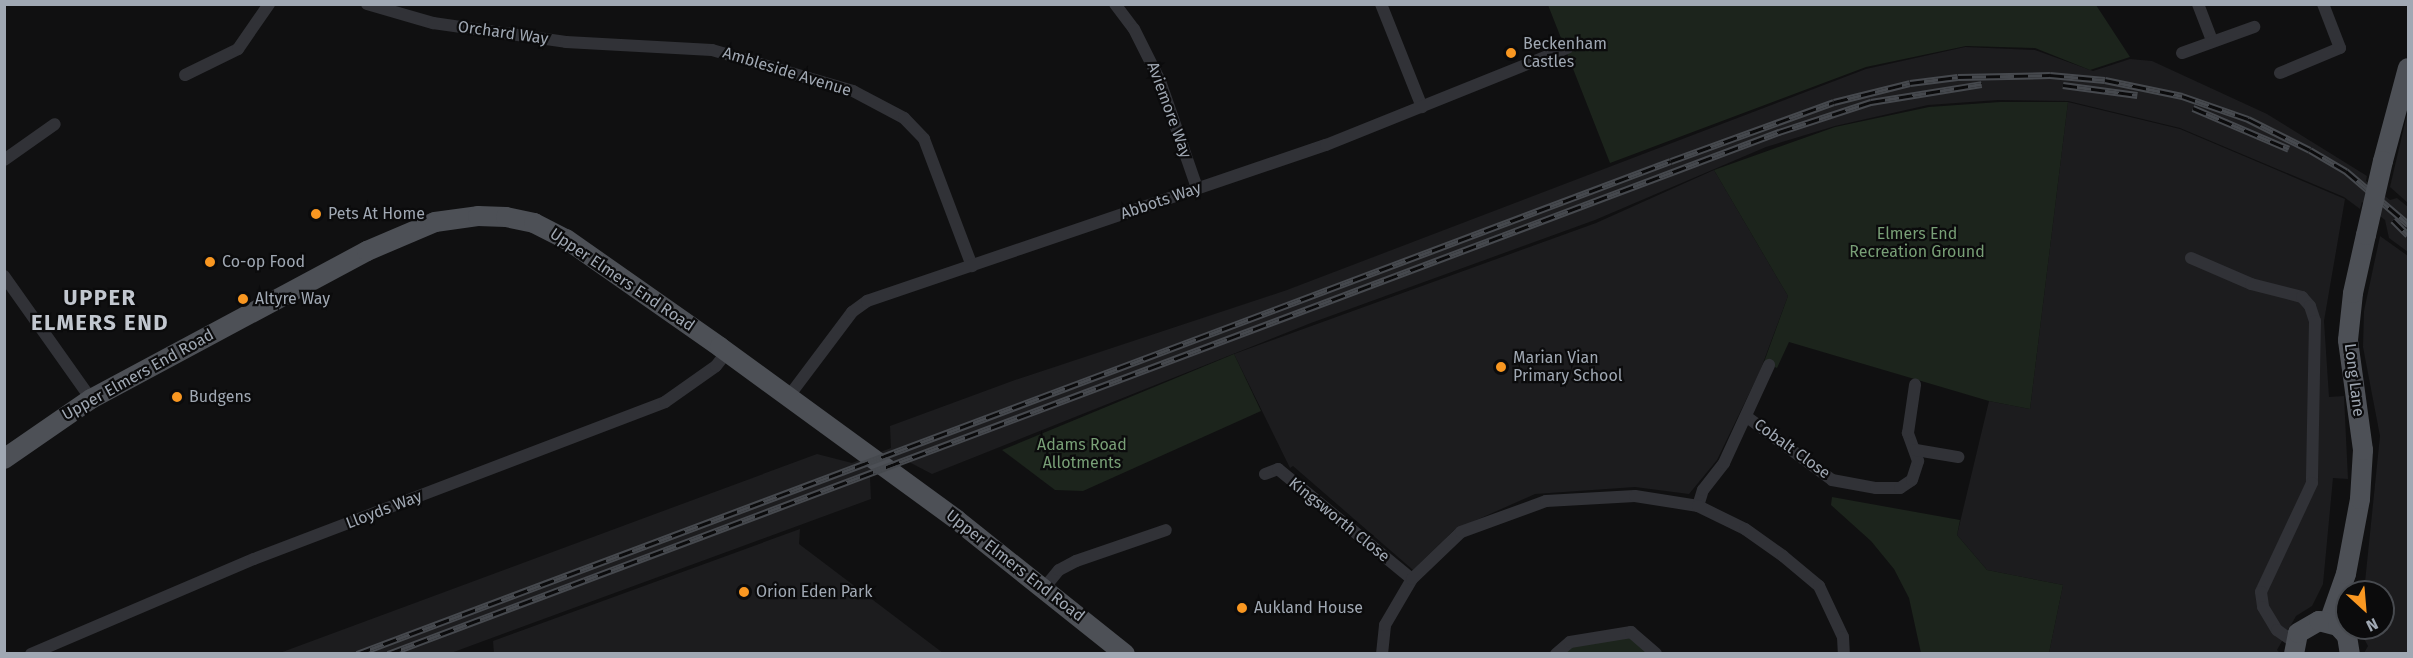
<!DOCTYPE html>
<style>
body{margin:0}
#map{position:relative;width:2413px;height:658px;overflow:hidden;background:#101011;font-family:"Fira Sans",sans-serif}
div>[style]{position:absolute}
.built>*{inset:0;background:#1c1c1e}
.green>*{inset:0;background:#1c241c}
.street>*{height:12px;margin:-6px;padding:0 6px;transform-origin:6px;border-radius:6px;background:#313237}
.primary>*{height:20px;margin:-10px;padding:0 10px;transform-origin:10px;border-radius:10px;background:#4d5056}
.rail>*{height:7px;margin-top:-3.5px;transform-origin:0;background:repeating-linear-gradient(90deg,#0b0b0c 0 14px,#46494e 0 28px);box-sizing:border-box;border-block:2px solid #46494e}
.primary-bridge>*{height:20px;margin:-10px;padding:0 10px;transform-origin:10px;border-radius:10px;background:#4d5056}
.dots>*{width:16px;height:16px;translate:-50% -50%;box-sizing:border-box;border:3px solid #0b0b0c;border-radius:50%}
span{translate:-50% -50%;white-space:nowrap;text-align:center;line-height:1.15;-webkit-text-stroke:4.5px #0b0b0c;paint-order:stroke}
.street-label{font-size:16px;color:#a0a8b3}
.poi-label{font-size:16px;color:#a0a8b3}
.left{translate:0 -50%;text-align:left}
.park-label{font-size:16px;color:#789f76}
.district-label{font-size:22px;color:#c2c7cf;font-weight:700;letter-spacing:1.5px}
.frame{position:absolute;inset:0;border:6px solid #a0a8b3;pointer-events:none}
.north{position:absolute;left:2335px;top:580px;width:60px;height:60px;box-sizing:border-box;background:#0b0b0c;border:2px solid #474a4f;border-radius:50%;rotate:154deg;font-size:16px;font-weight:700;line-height:24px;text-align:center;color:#a0a8b3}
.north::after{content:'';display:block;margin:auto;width:21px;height:27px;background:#f99721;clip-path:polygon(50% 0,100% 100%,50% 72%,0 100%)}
</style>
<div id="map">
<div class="built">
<div style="clip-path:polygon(1965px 47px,2035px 50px,2093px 71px,2130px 59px,2152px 61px,2267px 114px,2367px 176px,2366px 181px,2390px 200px,2397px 198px,2408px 207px,2408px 252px,2389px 238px,2385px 220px,2362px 202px,2360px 209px,2344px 197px,2180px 128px,2068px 101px,1998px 100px,1928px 105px,1835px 126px,1766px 147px,1595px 220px,1311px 323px,932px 474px,909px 462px,870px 477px,871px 499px,451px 653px,277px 654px,817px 454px,852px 463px,891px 448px,890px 426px,1015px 380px,1287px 290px,1866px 69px)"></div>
<div style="clip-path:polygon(2068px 102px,2180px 129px,2345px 199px,2324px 321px,2329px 397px,2344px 396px,2348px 479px,2333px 478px,2323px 584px,2312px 606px,2296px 616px,2277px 650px,2280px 653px,2049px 653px,2063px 585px,1987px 570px,1957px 535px,1989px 401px,2030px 409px)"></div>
<div style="clip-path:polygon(2408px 110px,2408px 203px,2390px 187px)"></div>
<div style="clip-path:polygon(1714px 170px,1788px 296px,1760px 371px,1717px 460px,1689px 494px,1635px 487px,1535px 494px,1454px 530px,1413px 570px,1293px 466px,1290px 468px,1234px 354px,1596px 223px)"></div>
<div style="clip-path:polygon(2380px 236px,2408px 256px,2408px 653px,2364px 653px,2368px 646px,2361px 633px,2361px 628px,2383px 628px,2383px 592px,2364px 592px,2380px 436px,2363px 347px,2364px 311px)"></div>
<div style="clip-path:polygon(800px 529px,799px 544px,943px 653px,494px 654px,493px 641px)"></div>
</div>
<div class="green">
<div style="clip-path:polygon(1548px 5px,2096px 5px,2130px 57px,2090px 70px,2035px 48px,1966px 46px,1866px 67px,1610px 163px)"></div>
<div style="clip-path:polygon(2000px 102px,2068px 102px,2030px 409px,1989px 401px,1789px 342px,1777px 368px,1764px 362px,1788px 296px,1714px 170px,1835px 127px,1929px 107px)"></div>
<div style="clip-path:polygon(1234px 354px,1261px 411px,1083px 491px,1055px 490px,1002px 450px)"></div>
<div style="clip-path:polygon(1832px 497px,1960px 520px,1957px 535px,1987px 570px,2063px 585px,2049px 653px,1921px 653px,1909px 598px,1894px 569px,1871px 541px,1831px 505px)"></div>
<div style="clip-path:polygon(1631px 632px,1656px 654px,1556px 654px,1570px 642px)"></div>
</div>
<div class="street">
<div style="left:367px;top:4px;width:69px;rotate:16.1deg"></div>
<div style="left:433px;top:23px;width:134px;rotate:8.1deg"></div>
<div style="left:566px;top:42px;width:146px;rotate:3.1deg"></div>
<div style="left:712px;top:50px;width:147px;rotate:16.2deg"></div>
<div style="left:853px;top:91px;width:58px;rotate:27.9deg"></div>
<div style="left:904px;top:118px;width:29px;rotate:46deg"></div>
<div style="left:924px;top:139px;width:136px;rotate:69.3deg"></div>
<div style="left:1115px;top:4px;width:31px;rotate:53deg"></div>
<div style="left:1134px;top:29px;width:58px;rotate:63.4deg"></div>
<div style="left:1160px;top:81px;width:113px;rotate:70.9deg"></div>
<div style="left:1381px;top:4px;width:111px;rotate:68.3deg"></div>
<div style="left:2198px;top:4px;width:39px;rotate:69deg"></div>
<div style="left:2182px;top:53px;width:77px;rotate:-19.9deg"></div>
<div style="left:2280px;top:73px;width:65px;rotate:-22.6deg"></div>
<div style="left:2340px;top:48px;width:47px;rotate:-111.1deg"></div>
<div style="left:185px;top:75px;width:59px;rotate:-26.1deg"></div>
<div style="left:238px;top:49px;width:55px;rotate:-55.4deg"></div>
<div style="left:4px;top:160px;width:62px;rotate:-35.2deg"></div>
<div style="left:2191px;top:258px;width:65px;rotate:23.4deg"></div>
<div style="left:2251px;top:284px;width:53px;rotate:14.3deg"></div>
<div style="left:2302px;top:297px;width:12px;rotate:48deg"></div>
<div style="left:2310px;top:306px;width:16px;rotate:72deg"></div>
<div style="left:2315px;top:321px;width:162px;rotate:91.1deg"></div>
<div style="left:2312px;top:483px;width:120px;rotate:115.1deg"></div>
<div style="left:2261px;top:592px;width:15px;rotate:82deg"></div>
<div style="left:2263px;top:607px;width:27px;rotate:59deg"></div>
<div style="left:2277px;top:630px;width:21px;rotate:35deg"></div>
<div style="left:4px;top:276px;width:151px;rotate:54.7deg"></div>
<div style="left:789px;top:396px;width:105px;rotate:-53.1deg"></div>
<div style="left:852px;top:312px;width:19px;rotate:-36deg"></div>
<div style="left:867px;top:301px;width:485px;rotate:-18.8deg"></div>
<div style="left:1326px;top:145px;width:260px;rotate:-21.9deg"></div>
<div style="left:1747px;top:417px;width:106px;rotate:36.5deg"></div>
<div style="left:1832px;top:480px;width:45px;rotate:10.3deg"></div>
<div style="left:1876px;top:488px;width:24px"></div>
<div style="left:1900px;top:488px;width:14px;rotate:-34deg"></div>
<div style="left:1912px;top:480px;width:20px;rotate:-72deg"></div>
<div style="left:1918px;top:461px;width:30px;rotate:-110deg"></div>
<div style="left:1908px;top:433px;width:49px;rotate:-81.7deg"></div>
<div style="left:1916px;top:450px;width:43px;rotate:9.5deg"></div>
<div style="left:1265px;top:474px;width:14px;rotate:-21deg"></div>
<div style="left:1278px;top:469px;width:173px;rotate:39.4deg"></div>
<div style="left:1698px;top:506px;width:17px;rotate:-73deg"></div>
<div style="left:1703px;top:490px;width:34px;rotate:-52deg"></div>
<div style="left:1724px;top:463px;width:108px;rotate:-65.3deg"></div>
<div style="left:1045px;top:587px;width:22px;rotate:-51deg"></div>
<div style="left:1059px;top:570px;width:19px;rotate:-28deg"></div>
<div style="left:1076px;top:561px;width:95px;rotate:-19deg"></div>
<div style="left:31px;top:654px;width:242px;rotate:-23.1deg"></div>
<div style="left:254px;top:559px;width:440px;rotate:-20.9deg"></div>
<div style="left:665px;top:402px;width:62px;rotate:-35.2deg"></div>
<div style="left:716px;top:366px;width:18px;rotate:-52deg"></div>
<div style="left:1382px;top:654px;width:29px;rotate:-84deg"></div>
<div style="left:1385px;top:625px;width:53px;rotate:-59.6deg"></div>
<div style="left:1412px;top:579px;width:68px;rotate:-43.8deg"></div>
<div style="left:1461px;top:532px;width:90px;rotate:-20deg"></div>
<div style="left:1546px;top:501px;width:89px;rotate:-3.2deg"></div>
<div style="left:1635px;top:496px;width:64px;rotate:9deg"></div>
<div style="left:1698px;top:506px;width:52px;rotate:26.1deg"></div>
<div style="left:1745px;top:529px;width:47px;rotate:35.4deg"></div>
<div style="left:1783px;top:556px;width:47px;rotate:39.8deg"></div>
<div style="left:1819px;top:586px;width:56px;rotate:64.8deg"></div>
<div style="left:1843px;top:637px;width:17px;rotate:87deg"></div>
<div style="left:1556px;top:654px;width:18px;rotate:-41deg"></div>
<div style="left:1570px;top:642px;width:62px;rotate:-9.3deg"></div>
<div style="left:1631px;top:632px;width:33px;rotate:41deg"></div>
</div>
<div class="primary">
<div style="left:2383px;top:161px;width:96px;rotate:-75deg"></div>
<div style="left:4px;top:459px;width:106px;rotate:-34.6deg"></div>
<div style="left:91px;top:399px;width:313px;rotate:-28.2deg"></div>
<div style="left:367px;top:251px;width:74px;rotate:-23.1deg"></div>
<div style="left:435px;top:222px;width:43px;rotate:-7.9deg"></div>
<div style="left:478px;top:216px;width:28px;rotate:2deg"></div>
<div style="left:506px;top:217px;width:29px;rotate:12deg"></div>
<div style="left:534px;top:223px;width:36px;rotate:27deg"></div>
<div style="left:566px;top:239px;width:188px;rotate:35deg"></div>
<div style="left:720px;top:347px;width:293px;rotate:36.1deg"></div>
<div style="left:957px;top:520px;width:215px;rotate:38.6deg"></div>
<div style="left:2329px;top:622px;width:51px;rotate:-70.5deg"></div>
<div style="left:2346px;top:574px;width:76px;rotate:-79.4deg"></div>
<div style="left:2360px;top:499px;width:49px;rotate:-86.5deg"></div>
<div style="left:2363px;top:450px;width:111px;rotate:-97.8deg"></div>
<div style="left:2348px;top:340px;width:47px;rotate:-83.9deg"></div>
<div style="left:2353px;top:293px;width:59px;rotate:-77.4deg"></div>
<div style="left:2294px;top:654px;width:21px;rotate:-79deg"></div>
<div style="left:2298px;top:633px;width:24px;rotate:-30deg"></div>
<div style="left:2319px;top:621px;width:20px;rotate:15deg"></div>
<div style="left:2338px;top:626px;width:13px;rotate:48deg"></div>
<div style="left:2347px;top:636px;width:18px;rotate:81deg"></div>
</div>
<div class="rail">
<div style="left:2063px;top:85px;width:75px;rotate:7.7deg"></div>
<div style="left:2193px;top:108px;width:104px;rotate:23.1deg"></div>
<div style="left:2393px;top:220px;width:21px;rotate:45deg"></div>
<div style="left:357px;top:654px;width:1403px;rotate:-20.57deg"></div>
<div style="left:1671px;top:161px;width:173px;rotate:-19.9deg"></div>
<div style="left:1834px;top:102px;width:78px;rotate:-14deg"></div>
<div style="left:1910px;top:83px;width:48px;rotate:-7.1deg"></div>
<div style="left:1958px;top:77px;width:92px;rotate:-1.2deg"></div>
<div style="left:2050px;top:75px;width:55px;rotate:5.2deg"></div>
<div style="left:2105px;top:80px;width:79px;rotate:11.7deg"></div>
<div style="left:2182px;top:96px;width:70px;rotate:19.2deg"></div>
<div style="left:2248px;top:119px;width:69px;rotate:26.6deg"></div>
<div style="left:2310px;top:150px;width:42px;rotate:30.3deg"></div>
<div style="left:2346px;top:171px;width:82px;rotate:40.5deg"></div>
<div style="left:388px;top:654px;width:1486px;rotate:-20.57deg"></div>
<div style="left:1779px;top:132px;width:97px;rotate:-18.1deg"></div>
<div style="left:1871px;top:102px;width:112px;rotate:-9.2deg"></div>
</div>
<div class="primary-bridge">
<div style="left:2366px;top:235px;width:76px;rotate:-77.1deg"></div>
</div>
<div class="dots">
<div style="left:1511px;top:53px;background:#f99721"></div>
<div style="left:316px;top:214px;background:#f99721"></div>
<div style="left:210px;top:262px;background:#f99721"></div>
<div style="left:243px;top:299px;background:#f99721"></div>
<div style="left:1501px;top:367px;background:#f99721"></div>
<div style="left:177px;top:397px;background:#f99721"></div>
<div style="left:744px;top:592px;background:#f99721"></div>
<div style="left:1242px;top:608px;background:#f99721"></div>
</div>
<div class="street-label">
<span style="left:503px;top:33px;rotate:8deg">Orchard Way</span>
<span style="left:787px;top:72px;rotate:17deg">Ambleside Avenue</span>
<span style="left:1169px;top:110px;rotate:70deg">Aviemore Way</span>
<span style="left:1161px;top:201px;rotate:-19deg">Abbots Way</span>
<span style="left:622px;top:280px;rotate:34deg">Upper Elmers End Road</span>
<span style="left:138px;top:375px;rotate:-29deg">Upper Elmers End Road</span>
<span style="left:2354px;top:380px;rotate:83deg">Long Lane</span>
<span style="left:1792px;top:449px;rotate:36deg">Cobalt Close</span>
<span style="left:384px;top:510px;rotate:-21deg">Lloyds Way</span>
<span style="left:1339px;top:520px;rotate:39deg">Kingsworth Close</span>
<span style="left:1015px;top:566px;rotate:38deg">Upper Elmers End Road</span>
</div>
<div class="poi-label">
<span class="left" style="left:1523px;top:53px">Beckenham<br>Castles</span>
<span class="left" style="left:328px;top:214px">Pets At Home</span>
<span class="left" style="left:222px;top:262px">Co-op Food</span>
<span class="left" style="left:255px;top:299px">Altyre Way</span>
<span class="left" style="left:1513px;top:367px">Marian Vian<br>Primary School</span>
<span class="left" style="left:189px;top:397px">Budgens</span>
<span class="left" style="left:756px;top:592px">Orion Eden Park</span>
<span class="left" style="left:1254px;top:608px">Aukland House</span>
</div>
<div class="park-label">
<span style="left:1917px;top:243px">Elmers End<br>Recreation Ground</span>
<span style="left:1082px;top:454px">Adams Road<br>Allotments</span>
</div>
<div class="district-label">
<span style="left:100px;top:310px">UPPER<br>ELMERS END</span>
</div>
<div class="frame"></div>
<div class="north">N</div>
</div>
